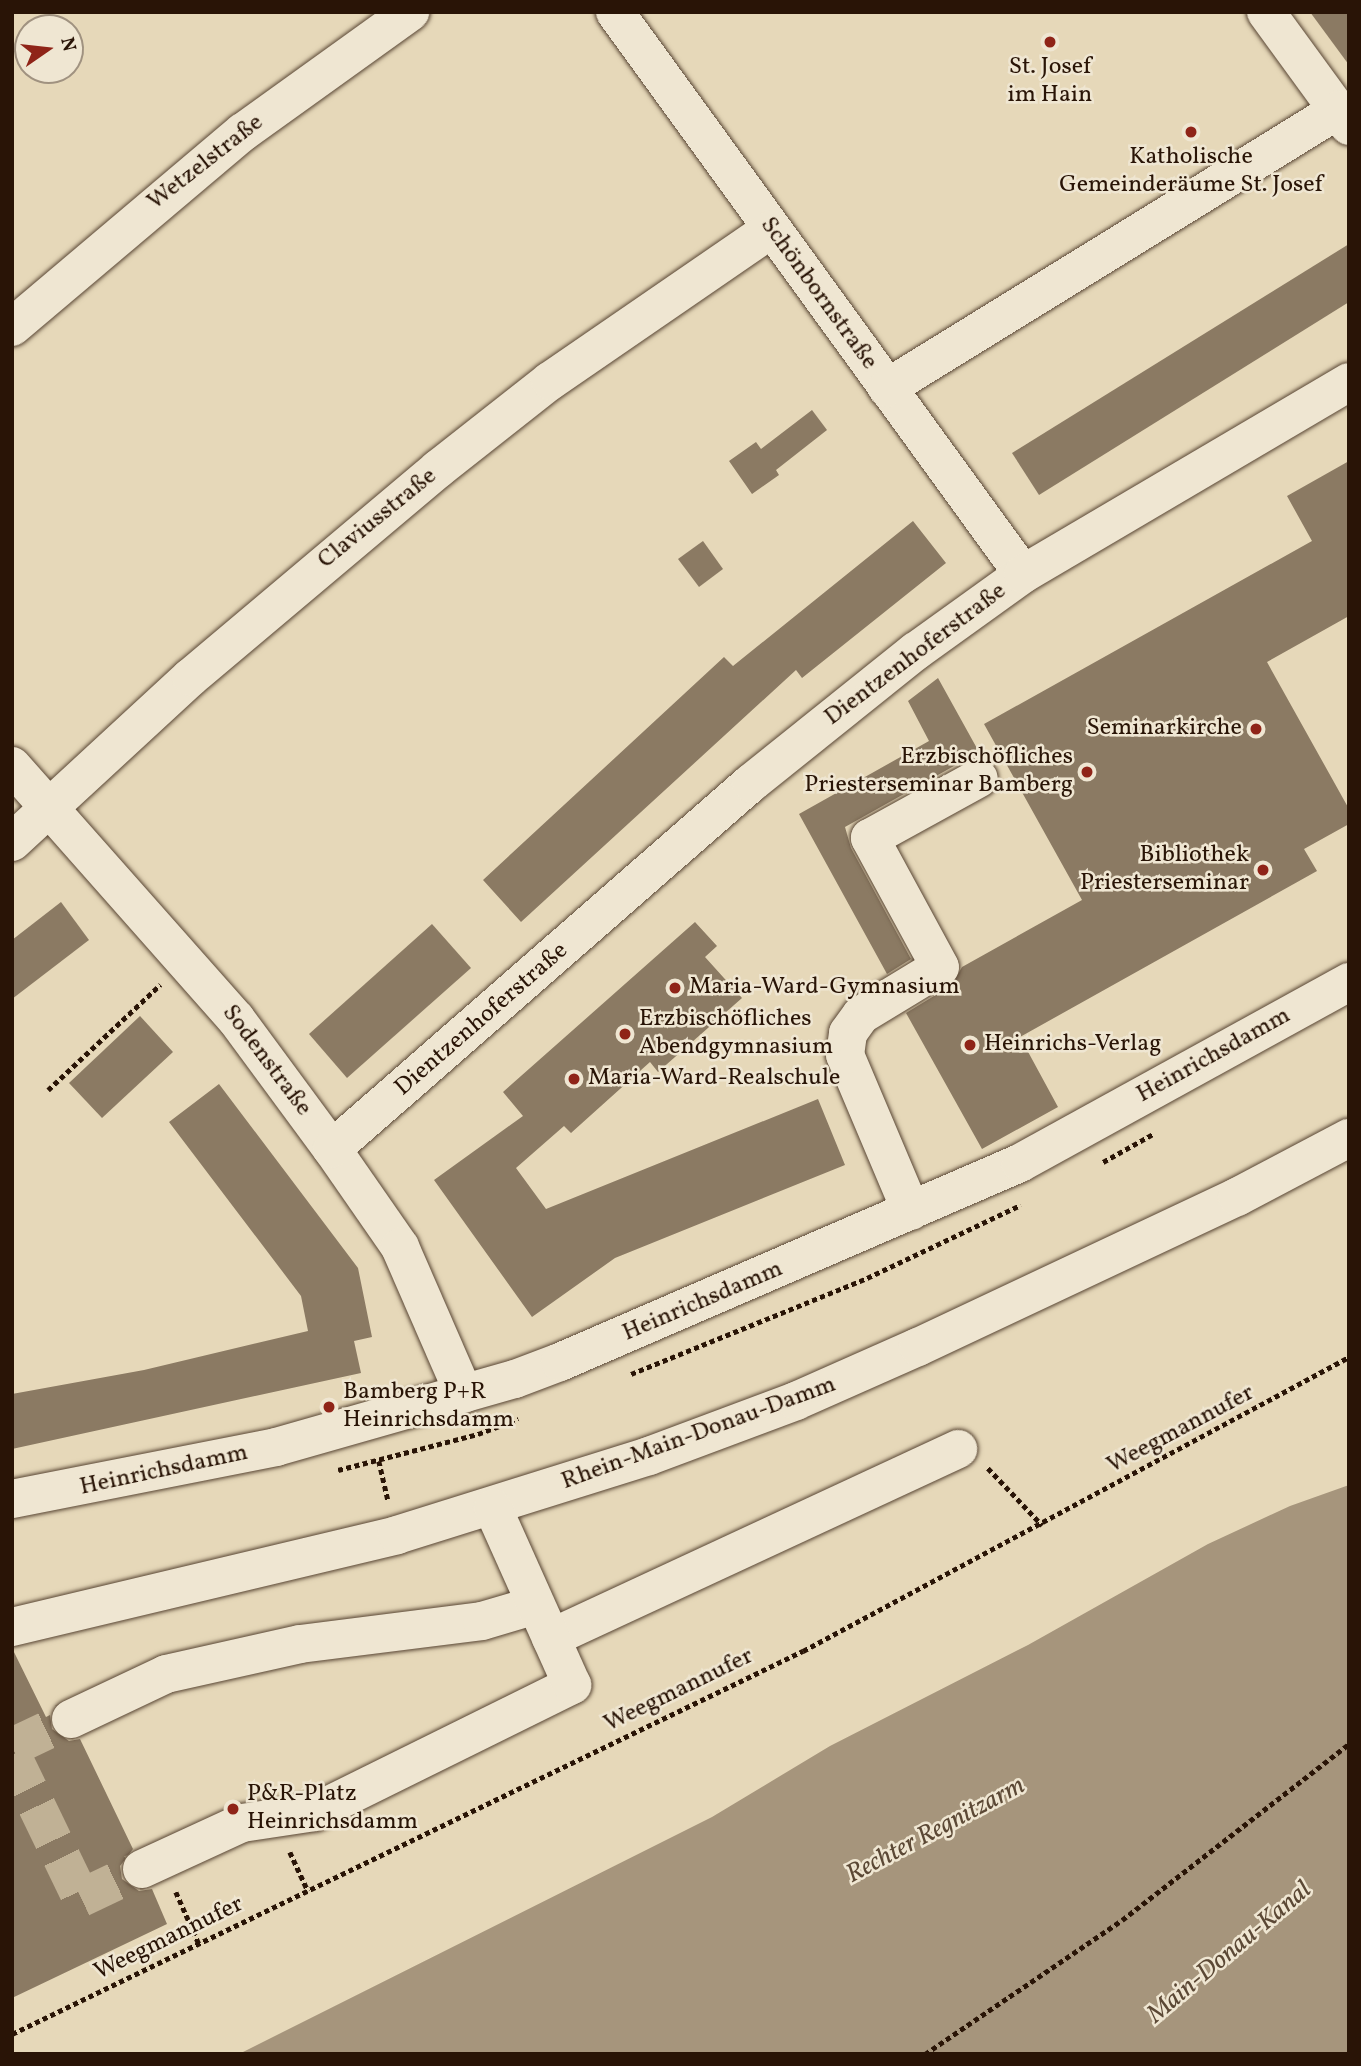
<!DOCTYPE html>
<meta charset="utf-8">
<style>
body{margin:0}
#map{position:relative;width:1361px;height:2066px;overflow:hidden;background:#e6d8b9;font-family:Vollkorn,serif}
div>[style]{position:absolute}
.water>*{inset:0;background:#a6957c}
.building>*{inset:0;background:#8b7a63}
.minor-tunnel>*{height:38px;margin-top:-19px;transform-origin:0;background:repeating-linear-gradient(90deg,#c0b195 0 38px,transparent 0 57px)}
.path>*{height:4.5px;margin-top:-2.25px;transform-origin:0;background:repeating-linear-gradient(90deg,#291406 0 5px,transparent 0 8.5px)}
.roads{filter:drop-shadow(0 0 2px #584533) drop-shadow(0 0 2px #584533)}
.minor>*{height:38px;margin:-19px;padding:0 19px;transform-origin:19px;border-radius:19px;background:#efe6d2}
.dots>*{width:19px;height:19px;translate:-50% -50%;box-sizing:border-box;border:4px solid #efe6d2;border-radius:50%}
span{translate:-50% -50%;white-space:nowrap;text-align:center;line-height:1.15;-webkit-text-stroke:5px #efe6d2;paint-order:stroke}
.poi-label{font-size:24px;color:#291406}
.right{translate:-100% -50%;text-align:right}
.left{translate:0 -50%;text-align:left}
.street-label{font-size:24px;color:#291406}
.water-label{font-size:26px;color:#5b4835;font-style:italic}
.frame{position:absolute;inset:0;border:14px solid #291406;pointer-events:none}
.north{position:absolute;left:14px;top:14px;width:70px;height:70px;box-sizing:border-box;background:#efe6d2;border:2px solid #a09280;border-radius:50%;rotate:76deg;font-size:19px;font-weight:700;line-height:28px;text-align:center;color:#291406}
.north::after{content:'';display:block;margin:auto;width:24px;height:32px;background:#8f2418;clip-path:polygon(50% 0,100% 100%,50% 72%,0 100%)}
</style>
<div id="map">
<div class="water">
<div style="clip-path:polygon(1349px 1485px,1349px 2054px,239px 2054px,712px 1817px,830px 1746px,1028px 1645px,1208px 1544px,1290px 1506px)"></div>
</div>
<div class="building">
<div style="clip-path:polygon(1310px 12px,1349px 12px,1349px 65px)"></div>
<div style="clip-path:polygon(1349px 244px,1349px 302px,1039px 495px,1012px 453px)"></div>
<div style="clip-path:polygon(812px 410px,827px 430px,776px 470px,779px 475px,752px 494px,729px 461px,756px 442px,761px 449px)"></div>
<div style="clip-path:polygon(1349px 461px,1349px 616px,1267px 662px,1349px 809px,1349px 824px,1304px 849px,1317px 871px,1020px 1037px,1058px 1107px,982px 1149px,906px 1013px,952px 985px,962px 967px,1082px 900px,984px 724px,1312px 541px,1287px 496px)"></div>
<div style="clip-path:polygon(913px 521px,946px 563px,802px 678px,796px 670px,521px 922px,483px 880px,724px 657px,733px 666px)"></div>
<div style="clip-path:polygon(703px 541px,723px 569px,699px 587px,678px 559px)"></div>
<div style="clip-path:polygon(938px 678px,979px 752px,845px 827px,851px 848px,911px 959px,887px 974px,799px 814px,929px 741px,908px 701px)"></div>
<div style="clip-path:polygon(61px 902px,89px 940px,12px 999px,12px 940px)"></div>
<div style="clip-path:polygon(695px 922px,717px 946px,705px 957px,742px 998px,658px 1072px,650px 1062px,571px 1133px,564px 1126px,516px 1168px,546px 1209px,818px 1099px,845px 1165px,615px 1258px,532px 1317px,434px 1180px,523px 1116px,503px 1092px)"></div>
<div style="clip-path:polygon(432px 924px,471px 968px,347px 1078px,309px 1034px)"></div>
<div style="clip-path:polygon(140px 1016px,173px 1052px,102px 1118px,69px 1083px)"></div>
<div style="clip-path:polygon(219px 1084px,358px 1268px,372px 1337px,354px 1341px,361px 1373px,12px 1449px,12px 1394px,144px 1370px,308px 1331px,301px 1296px,169px 1122px)"></div>
<div style="clip-path:polygon(12px 1648px,46px 1717px,50px 1715px,52px 1729px,69px 1741px,80px 1739px,133px 1849px,120px 1866px,122px 1879px,139px 1891px,152px 1889px,167px 1924px,12px 1998px)"></div>
</div>
<div class="minor-tunnel">
<div style="left:12px;top:1747px;width:65px;rotate:-25.4deg"></div>
<div style="left:12px;top:1755px;width:159px;rotate:64.2deg"></div>
<div style="left:81px;top:1898px;width:68px;rotate:-25.4deg"></div>
</div>
<div class="path">
<div style="left:48px;top:1090px;width:154px;rotate:-43.2deg"></div>
<div style="left:1103px;top:1162px;width:57px;rotate:-29.2deg"></div>
<div style="left:631px;top:1374px;width:255px;rotate:-22.1deg"></div>
<div style="left:867px;top:1278px;width:170px;rotate:-25.4deg"></div>
<div style="left:379px;top:1461px;width:40px;rotate:77deg"></div>
<div style="left:988px;top:1468px;width:79px;rotate:46.5deg"></div>
<div style="left:338px;top:1470px;width:145px;rotate:-14.4deg"></div>
<div style="left:478px;top:1434px;width:43px;rotate:-20.6deg"></div>
<div style="left:290px;top:1852px;width:43px;rotate:65.2deg"></div>
<div style="left:176px;top:1892px;width:57px;rotate:66.1deg"></div>
<div style="left:12px;top:2034px;width:879px;rotate:-25.84deg"></div>
<div style="left:803px;top:1651px;width:620px;rotate:-28.3deg"></div>
<div style="left:925px;top:2054px;width:238px;rotate:-34.2deg"></div>
<div style="left:1122px;top:1920px;width:287px;rotate:-37.8deg"></div>
</div>
<div class="roads">
<div class="minor">
<div style="left:615px;top:12px;width:694px;rotate:54.02deg"></div>
<div style="left:1266px;top:12px;width:141px;rotate:53.9deg"></div>
<div style="left:12px;top:327px;width:302px;rotate:-40.2deg"></div>
<div style="left:243px;top:132px;width:206px;rotate:-35.7deg"></div>
<div style="left:887px;top:388px;width:530px;rotate:-31.65deg"></div>
<div style="left:12px;top:766px;width:338px;rotate:48.5deg"></div>
<div style="left:236px;top:1019px;width:162px;rotate:53.6deg"></div>
<div style="left:332px;top:1149px;width:119px;rotate:55.2deg"></div>
<div style="left:400px;top:1247px;width:160px;rotate:66.5deg"></div>
<div style="left:12px;top:842px;width:243px;rotate:-42.7deg"></div>
<div style="left:191px;top:677px;width:323px;rotate:-40.1deg"></div>
<div style="left:438px;top:469px;width:142px;rotate:-38.2deg"></div>
<div style="left:550px;top:381px;width:267px;rotate:-34.5deg"></div>
<div style="left:332px;top:1149px;width:556px;rotate:-41.14deg"></div>
<div style="left:751px;top:783px;width:211px;rotate:-38.7deg"></div>
<div style="left:916px;top:651px;width:132px;rotate:-35.7deg"></div>
<div style="left:1023px;top:574px;width:378px;rotate:-30.5deg"></div>
<div style="left:911px;top:1211px;width:169px;rotate:-112.9deg"></div>
<div style="left:845px;top:1055px;width:22px;rotate:-82deg"></div>
<div style="left:848px;top:1033px;width:22px;rotate:-54deg"></div>
<div style="left:861px;top:1015px;width:92px;rotate:-31.3deg"></div>
<div style="left:940px;top:967px;width:147px;rotate:-118.5deg"></div>
<div style="left:870px;top:838px;width:124px;rotate:-28.8deg"></div>
<div style="left:12px;top:1499px;width:269px;rotate:-11.1deg"></div>
<div style="left:276px;top:1447px;width:248px;rotate:-15.9deg"></div>
<div style="left:515px;top:1379px;width:48px;rotate:-20.7deg"></div>
<div style="left:560px;top:1362px;width:501px;rotate:-23.39deg"></div>
<div style="left:1020px;top:1163px;width:376px;rotate:-28.8deg"></div>
<div style="left:12px;top:1627px;width:396px;rotate:-13.4deg"></div>
<div style="left:397px;top:1535px;width:264px;rotate:-17.4deg"></div>
<div style="left:649px;top:1456px;width:157px;rotate:-20.5deg"></div>
<div style="left:796px;top:1401px;width:133px;rotate:-23.9deg"></div>
<div style="left:918px;top:1347px;width:353px;rotate:-25.2deg"></div>
<div style="left:1237px;top:1197px;width:127px;rotate:-27.8deg"></div>
<div style="left:551px;top:1638px;width:449px;rotate:-24.9deg"></div>
<div style="left:71px;top:1719px;width:105px;rotate:-25.3deg"></div>
<div style="left:166px;top:1674px;width:137px;rotate:-12.6deg"></div>
<div style="left:300px;top:1644px;width:183px;rotate:-7.2deg"></div>
<div style="left:482px;top:1621px;width:56px;rotate:-16.5deg"></div>
<div style="left:142px;top:1869px;width:110px;rotate:-24.7deg"></div>
<div style="left:242px;top:1823px;width:74px;rotate:-8.6deg"></div>
<div style="left:315px;top:1812px;width:287px;rotate:-26.3deg"></div>
<div style="left:572px;top:1685px;width:194px;rotate:-114.1deg"></div>
</div>
</div>
<div class="dots">
<div style="left:1050px;top:42px;background:#8f2418"></div>
<div style="left:1191px;top:132px;background:#8f2418"></div>
<div style="left:1256px;top:729px;background:#8f2418"></div>
<div style="left:1087px;top:772px;background:#8f2418"></div>
<div style="left:1263px;top:870px;background:#8f2418"></div>
<div style="left:675px;top:988px;background:#8f2418"></div>
<div style="left:625px;top:1034px;background:#8f2418"></div>
<div style="left:970px;top:1045px;background:#8f2418"></div>
<div style="left:574px;top:1079px;background:#8f2418"></div>
<div style="left:329px;top:1407px;background:#8f2418"></div>
<div style="left:233px;top:1809px;background:#8f2418"></div>
</div>
<div class="poi-label">
<span style="left:1050px;top:82px">St. Josef<br>im Hain</span>
<span style="left:1191px;top:172px">Katholische<br>Gemeinderäume St. Josef</span>
<span class="right" style="left:1242px;top:729px">Seminarkirche</span>
<span class="right" style="left:1073px;top:772px">Erzbischöfliches<br>Priesterseminar Bamberg</span>
<span class="right" style="left:1249px;top:870px">Bibliothek<br>Priesterseminar</span>
<span class="left" style="left:689px;top:988px">Maria-Ward-Gymnasium</span>
<span class="left" style="left:639px;top:1034px">Erzbischöfliches<br>Abendgymnasium</span>
<span class="left" style="left:984px;top:1045px">Heinrichs-Verlag</span>
<span class="left" style="left:588px;top:1079px">Maria-Ward-Realschule</span>
<span class="left" style="left:343px;top:1407px">Bamberg P+R<br>Heinrichsdamm</span>
<span class="left" style="left:247px;top:1809px">P&amp;R-Platz<br>Heinrichsdamm</span>
</div>
<div class="street-label">
<span style="left:206px;top:163px;rotate:-38deg">Wetzelstraße</span>
<span style="left:818px;top:294px;rotate:54deg">Schönbornstraße</span>
<span style="left:378px;top:519px;rotate:-39deg">Claviusstraße</span>
<span style="left:916px;top:655px;rotate:-37deg">Dientzenhoferstraße</span>
<span style="left:482px;top:1020px;rotate:-41deg">Dientzenhoferstraße</span>
<span style="left:1214px;top:1056px;rotate:-29deg">Heinrichsdamm</span>
<span style="left:266px;top:1061px;rotate:53deg">Sodenstraße</span>
<span style="left:703px;top:1302px;rotate:-23deg">Heinrichsdamm</span>
<span style="left:1181px;top:1430px;rotate:-28deg">Weegmannufer</span>
<span style="left:699px;top:1434px;rotate:-20deg">Rhein-Main-Donau-Damm</span>
<span style="left:164px;top:1471px;rotate:-12deg">Heinrichsdamm</span>
<span style="left:679px;top:1691px;rotate:-26deg">Weegmannufer</span>
<span style="left:169px;top:1939px;rotate:-26deg">Weegmannufer</span>
</div>
<div class="water-label">
<span style="left:936px;top:1831px;rotate:-28deg">Rechter Regnitzarm</span>
<span style="left:1230px;top:1953px;rotate:-40deg">Main-Donau-Kanal</span>
</div>
<div class="frame"></div>
<div class="north">N</div>
</div>
